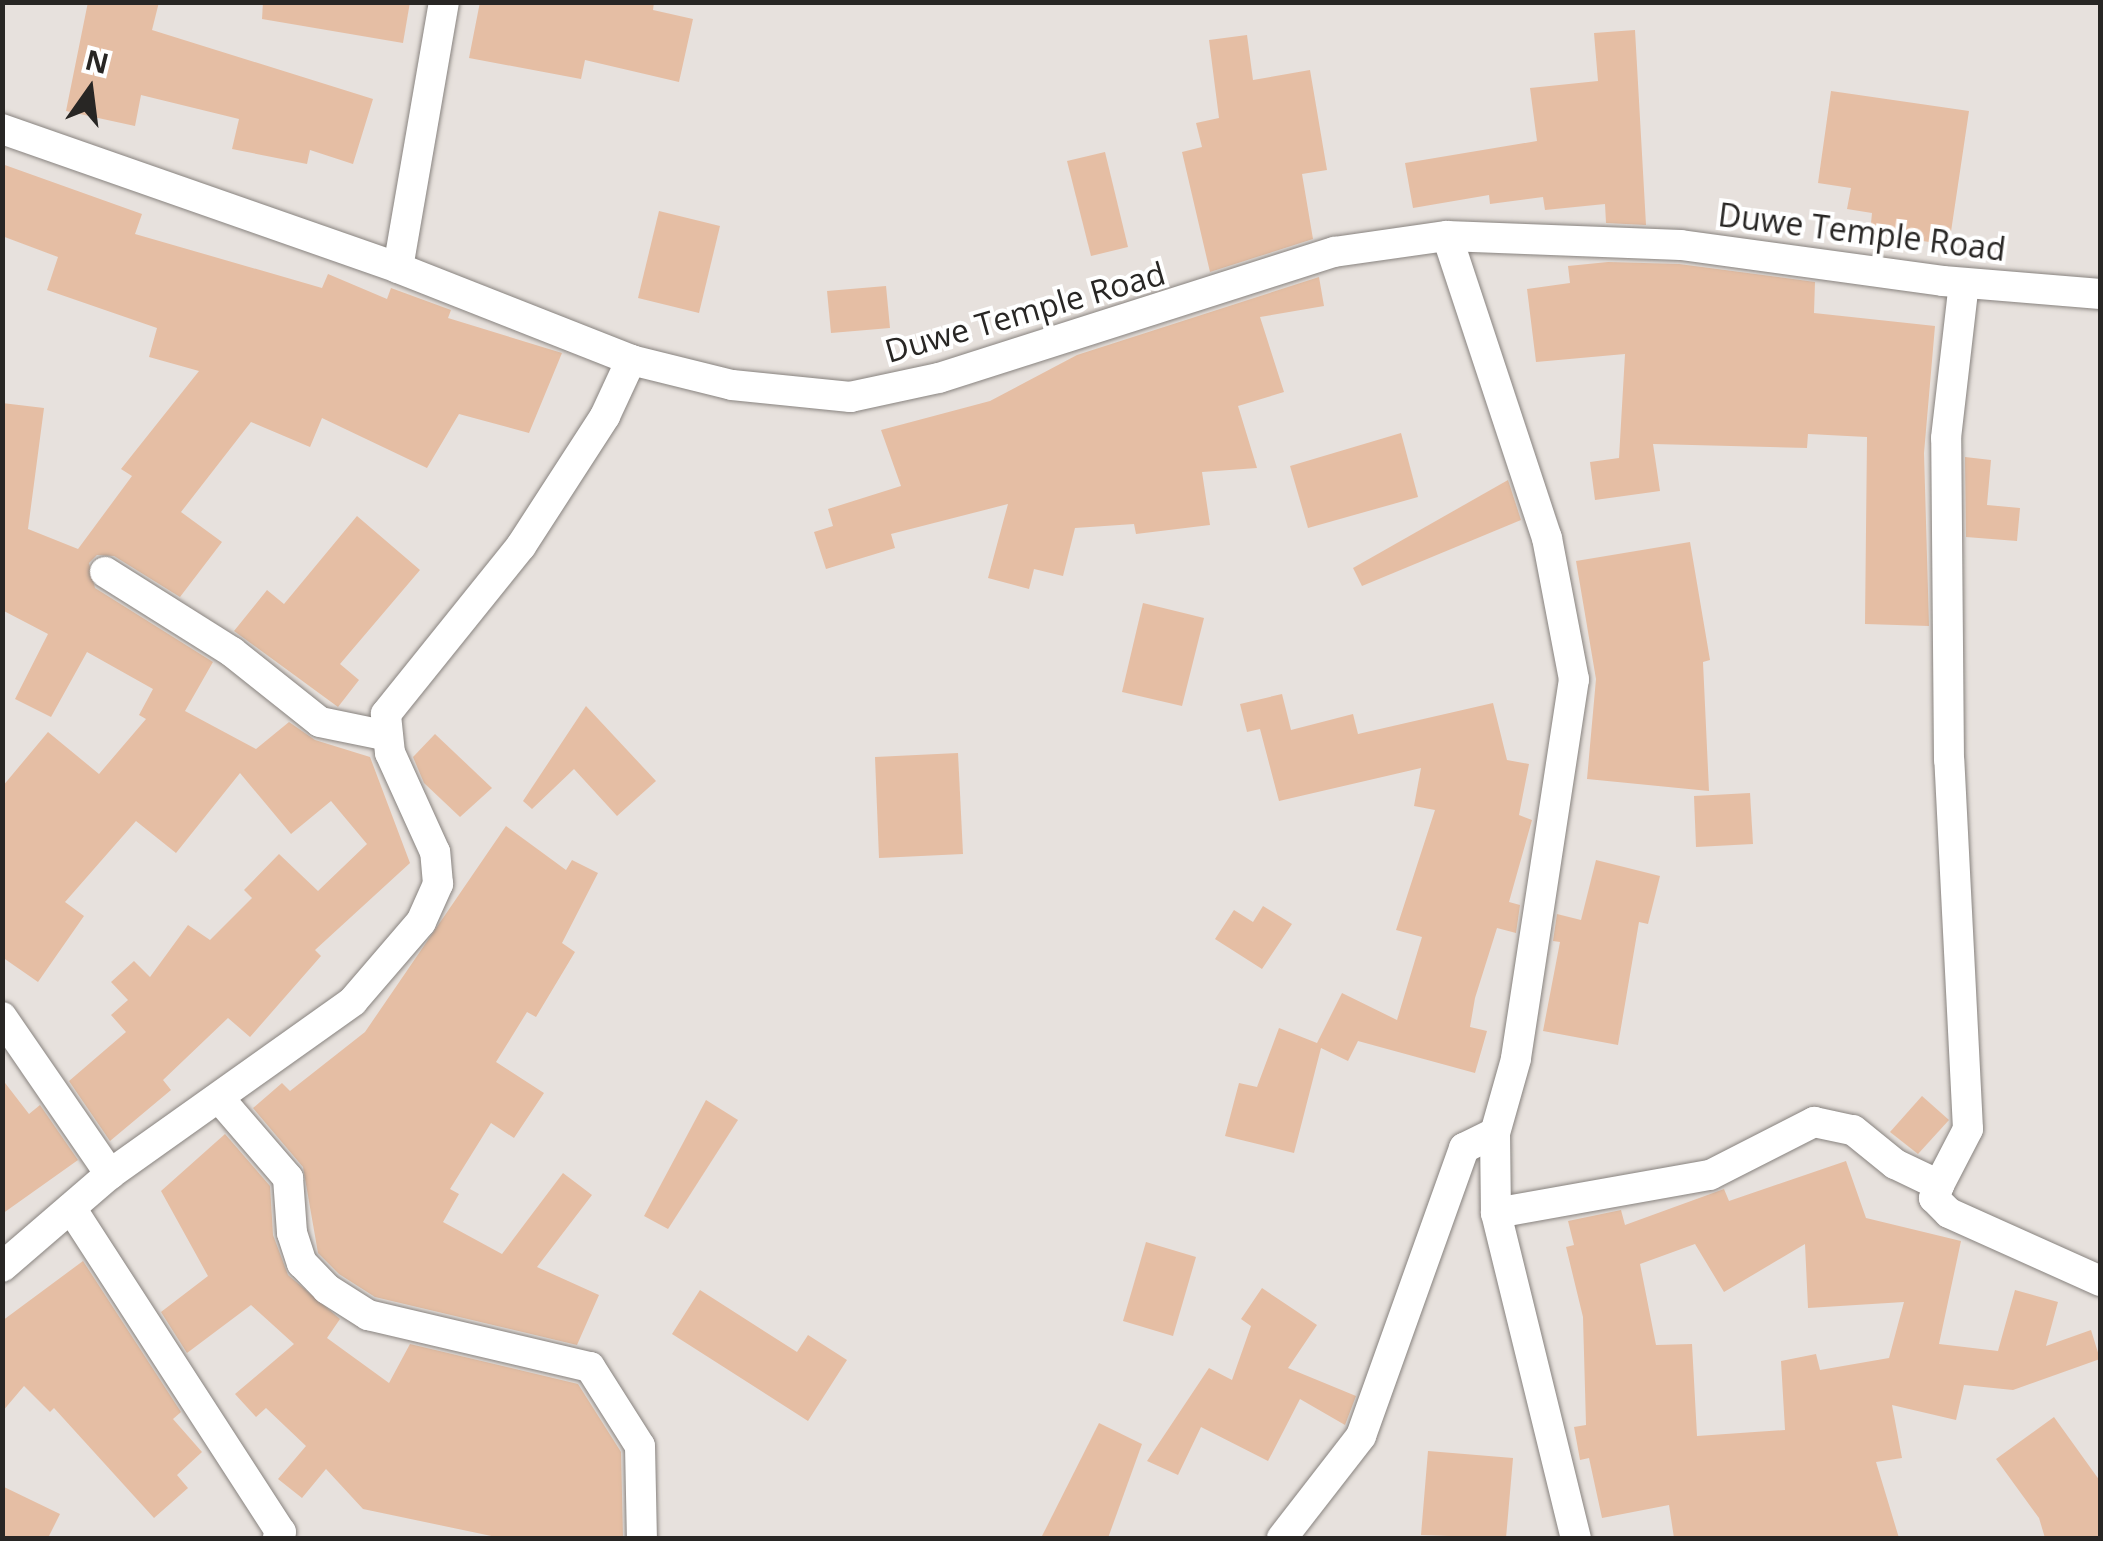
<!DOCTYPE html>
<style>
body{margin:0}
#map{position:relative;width:2103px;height:1541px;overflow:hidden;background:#e7e1dd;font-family:"Open Sans",sans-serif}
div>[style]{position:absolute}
.building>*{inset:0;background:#e5bea4}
.roads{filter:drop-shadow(0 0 2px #88837f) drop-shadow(0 0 2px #88837f)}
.minor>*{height:30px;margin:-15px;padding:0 15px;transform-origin:15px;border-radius:15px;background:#fff}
span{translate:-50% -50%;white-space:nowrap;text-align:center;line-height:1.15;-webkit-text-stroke:8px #fff;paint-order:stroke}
.street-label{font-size:32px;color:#282624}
.frame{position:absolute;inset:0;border:5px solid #282624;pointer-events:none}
.north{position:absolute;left:40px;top:40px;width:100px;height:100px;-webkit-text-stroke:8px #fff;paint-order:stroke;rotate:14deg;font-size:28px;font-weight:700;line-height:40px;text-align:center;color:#282624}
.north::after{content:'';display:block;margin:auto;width:35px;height:45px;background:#282624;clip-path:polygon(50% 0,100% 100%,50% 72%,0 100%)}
</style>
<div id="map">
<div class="building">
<div style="clip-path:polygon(88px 2px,159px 2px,152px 30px,373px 99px,353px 164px,310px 150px,307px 164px,232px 149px,239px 119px,141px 95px,135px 126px,66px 111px)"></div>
<div style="clip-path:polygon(263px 2px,410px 2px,403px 43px,262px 19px)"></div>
<div style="clip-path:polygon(480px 2px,654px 2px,653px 10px,693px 19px,679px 82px,585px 60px,581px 79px,469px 58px)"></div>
<div style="clip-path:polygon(1635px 30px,1646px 225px,1606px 223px,1605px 204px,1545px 210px,1543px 197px,1490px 204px,1489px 195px,1413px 208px,1405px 163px,1537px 141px,1530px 88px,1598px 81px,1594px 33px)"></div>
<div style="clip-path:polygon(1247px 35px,1253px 80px,1310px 70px,1327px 170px,1302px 174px,1313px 239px,1210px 272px,1182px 152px,1202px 147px,1196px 123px,1219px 118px,1209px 40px)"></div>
<div style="clip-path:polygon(1831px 91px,1969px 111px,1949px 245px,1870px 233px,1872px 213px,1847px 209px,1851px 188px,1818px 183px)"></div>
<div style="clip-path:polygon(1105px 152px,1128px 247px,1091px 256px,1067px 161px)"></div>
<div style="clip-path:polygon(2px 164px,142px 214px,135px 234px,322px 288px,328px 274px,387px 299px,391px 288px,451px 310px,448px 318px,562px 353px,529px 433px,459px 414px,427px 468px,322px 418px,310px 447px,251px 422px,181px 512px,222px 542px,180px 597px,114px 556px,97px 555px,89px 563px,95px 588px,213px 662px,185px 711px,256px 749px,289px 722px,315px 740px,370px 757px,410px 863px,315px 950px,321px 956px,250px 1037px,228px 1018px,163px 1080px,171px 1090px,110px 1141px,69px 1081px,126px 1032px,111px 1015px,128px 1000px,111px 982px,134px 961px,150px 977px,188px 925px,210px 940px,252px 898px,244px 890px,279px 854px,318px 891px,367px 844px,331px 801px,291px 834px,240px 773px,176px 853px,136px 821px,65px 902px,84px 916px,38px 982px,2px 957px,2px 787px,48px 732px,99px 774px,146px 719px,139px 715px,153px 689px,87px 652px,51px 717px,15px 699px,48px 634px,2px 610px,2px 403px,44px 408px,28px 529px,78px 549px,132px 476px,121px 469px,199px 371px,149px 357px,157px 328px,47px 290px,58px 257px,2px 236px)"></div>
<div style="clip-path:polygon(659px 211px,720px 226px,699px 313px,638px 298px)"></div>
<div style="clip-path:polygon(1608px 262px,1679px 264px,1815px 282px,1814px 313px,1935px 326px,1924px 453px,1929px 626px,1865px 624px,1867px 437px,1808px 434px,1807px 448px,1653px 444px,1660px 491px,1595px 500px,1590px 462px,1619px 458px,1625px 354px,1536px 362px,1527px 289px,1570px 283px,1568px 266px)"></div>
<div style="clip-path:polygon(1319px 277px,1324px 306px,1260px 317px,1284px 392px,1238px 406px,1257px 468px,1202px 472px,1210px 525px,1136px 534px,1134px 524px,1075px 528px,1063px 576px,1034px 569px,1029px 589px,988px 578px,1008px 504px,891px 534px,895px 548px,826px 569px,814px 532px,833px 526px,828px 509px,901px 486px,881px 430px,990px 401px,1077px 355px)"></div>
<div style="clip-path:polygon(886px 286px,890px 328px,831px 333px,827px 291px)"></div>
<div style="clip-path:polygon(1401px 433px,1418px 497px,1308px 528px,1290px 466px)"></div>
<div style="clip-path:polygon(1965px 457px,1991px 460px,1987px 505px,2020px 508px,2017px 541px,1966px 537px)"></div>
<div style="clip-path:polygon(1508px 480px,1521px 520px,1362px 586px,1353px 568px)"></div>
<div style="clip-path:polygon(357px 516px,420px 570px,340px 664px,359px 680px,338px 707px,234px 631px,267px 590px,284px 604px)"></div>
<div style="clip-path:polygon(1690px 542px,1710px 660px,1703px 662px,1709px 791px,1587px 779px,1596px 679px,1576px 561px)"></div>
<div style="clip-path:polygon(1143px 603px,1204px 618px,1182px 706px,1122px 692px)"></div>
<div style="clip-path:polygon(1282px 694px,1291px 730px,1353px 714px,1358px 734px,1493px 703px,1507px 760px,1529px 764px,1519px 815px,1532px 820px,1509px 902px,1520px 905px,1516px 933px,1497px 928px,1475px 998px,1470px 1027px,1487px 1031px,1475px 1073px,1358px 1041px,1348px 1061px,1321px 1048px,1294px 1153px,1225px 1136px,1239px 1083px,1257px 1087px,1279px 1028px,1317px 1043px,1342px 993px,1397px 1020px,1422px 937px,1396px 930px,1435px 810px,1414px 806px,1421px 768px,1279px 801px,1260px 729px,1247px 732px,1240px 704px)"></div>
<div style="clip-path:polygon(586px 706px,656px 781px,617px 816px,574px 769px,532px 809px,523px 801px)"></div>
<div style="clip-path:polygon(435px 734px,492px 788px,460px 817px,424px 783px,413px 757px)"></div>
<div style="clip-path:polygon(958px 753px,963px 854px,879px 858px,875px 757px)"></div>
<div style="clip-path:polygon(1750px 793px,1753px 844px,1696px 847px,1694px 796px)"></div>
<div style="clip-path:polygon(506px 826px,566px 870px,572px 860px,598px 873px,562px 943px,575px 952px,536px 1017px,527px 1012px,496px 1062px,544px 1093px,514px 1138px,491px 1123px,450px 1189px,459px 1194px,443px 1222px,502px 1254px,563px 1173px,592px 1195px,537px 1267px,599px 1295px,577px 1345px,375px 1297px,339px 1274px,318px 1253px,303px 1167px,253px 1108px,282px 1083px,290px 1091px,365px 1032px)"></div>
<div style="clip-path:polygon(1596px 860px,1660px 876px,1648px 924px,1639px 922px,1618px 1045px,1543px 1031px,1560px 942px,1553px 941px,1557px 914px,1581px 920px)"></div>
<div style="clip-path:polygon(1263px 906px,1292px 924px,1262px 969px,1215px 939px,1234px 910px,1253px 922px)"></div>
<div style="clip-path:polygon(2px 1079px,29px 1114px,40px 1105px,78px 1160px,2px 1214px)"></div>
<div style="clip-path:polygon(1922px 1096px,1949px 1120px,1918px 1154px,1890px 1132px)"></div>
<div style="clip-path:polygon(706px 1100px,738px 1120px,668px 1229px,644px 1216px)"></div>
<div style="clip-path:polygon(225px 1134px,270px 1186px,273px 1235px,288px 1275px,340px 1319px,327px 1338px,389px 1383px,410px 1344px,578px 1384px,621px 1452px,623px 1538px,501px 1538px,363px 1509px,326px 1469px,302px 1498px,278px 1479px,306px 1446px,266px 1408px,256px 1417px,235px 1394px,294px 1344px,251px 1305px,187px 1353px,161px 1312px,208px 1276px,161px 1191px)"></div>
<div style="clip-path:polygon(evenodd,1846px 1161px,1866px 1218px,1961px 1241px,1939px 1344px,1998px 1351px,2015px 1290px,2058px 1302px,2046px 1346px,2091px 1330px,2100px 1359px,2013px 1390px,1964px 1385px,1956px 1420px,1892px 1405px,1902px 1458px,1876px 1462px,1899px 1538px,1674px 1538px,1669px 1505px,1602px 1518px,1589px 1458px,1580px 1460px,1574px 1427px,1586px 1425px,1583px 1317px,1566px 1247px,1574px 1245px,1568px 1221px,1621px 1210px,1625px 1225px,1724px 1189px,1729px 1201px,1846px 1161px,1695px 1244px,1724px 1292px,1805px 1244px,1808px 1308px,1904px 1302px,1889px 1358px,1820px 1370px,1816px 1354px,1781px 1361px,1785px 1430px,1697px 1436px,1692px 1344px,1656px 1345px,1640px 1264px,1695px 1244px)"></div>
<div style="clip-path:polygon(1146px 1242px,1196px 1257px,1173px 1336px,1123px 1321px)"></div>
<div style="clip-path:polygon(83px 1261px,181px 1412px,173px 1419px,202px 1452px,177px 1475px,188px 1488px,154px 1518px,54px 1408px,50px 1412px,24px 1386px,2px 1412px,2px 1321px)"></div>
<div style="clip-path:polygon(1262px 1288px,1317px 1325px,1288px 1368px,1356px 1396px,1345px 1425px,1300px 1399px,1268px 1461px,1201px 1427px,1178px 1475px,1147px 1461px,1209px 1368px,1232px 1380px,1251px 1326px,1241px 1319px)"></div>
<div style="clip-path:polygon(700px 1290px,797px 1352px,808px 1335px,847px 1360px,808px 1421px,672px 1334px)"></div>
<div style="clip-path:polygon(2054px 1417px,2100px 1481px,2100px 1538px,2045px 1538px,2039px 1518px,1996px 1459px)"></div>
<div style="clip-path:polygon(1099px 1423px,1142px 1444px,1108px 1538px,1041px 1538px)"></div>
<div style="clip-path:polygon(1428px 1451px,1513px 1458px,1506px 1538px,1421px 1535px)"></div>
<div style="clip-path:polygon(2px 1486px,60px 1514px,48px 1538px,2px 1538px)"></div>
</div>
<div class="roads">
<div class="minor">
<div style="left:2px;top:129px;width:420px;rotate:19.3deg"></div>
<div style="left:398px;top:268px;width:251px;rotate:21.5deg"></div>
<div style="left:631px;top:360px;width:104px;rotate:13.9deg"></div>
<div style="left:732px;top:385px;width:119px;rotate:5.8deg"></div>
<div style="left:850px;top:397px;width:91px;rotate:-12.1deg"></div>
<div style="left:939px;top:378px;width:415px;rotate:-17.7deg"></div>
<div style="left:1334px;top:252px;width:114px;rotate:-8.1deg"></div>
<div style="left:1447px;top:236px;width:234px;rotate:2.2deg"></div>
<div style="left:1681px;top:245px;width:264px;rotate:7.8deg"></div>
<div style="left:1943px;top:281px;width:158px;rotate:4.7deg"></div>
<div style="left:1447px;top:236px;width:318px;rotate:71.7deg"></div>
<div style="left:1547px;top:538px;width:144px;rotate:79.2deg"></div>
<div style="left:1574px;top:679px;width:384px;rotate:98.7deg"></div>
<div style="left:1516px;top:1059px;width:77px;rotate:105.8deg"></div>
<div style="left:1495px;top:1133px;width:80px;rotate:89.3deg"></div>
<div style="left:1496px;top:1213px;width:335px;rotate:76.2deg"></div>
<div style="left:398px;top:268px;width:270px;rotate:-80.2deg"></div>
<div style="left:105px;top:572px;width:150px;rotate:32.2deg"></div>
<div style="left:232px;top:652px;width:112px;rotate:38.5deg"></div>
<div style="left:320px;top:722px;width:69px;rotate:11.6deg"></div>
<div style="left:2px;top:1017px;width:191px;rotate:55.5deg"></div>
<div style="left:219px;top:1098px;width:106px;rotate:49.2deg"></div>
<div style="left:288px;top:1178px;width:55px;rotate:85.8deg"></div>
<div style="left:292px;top:1233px;width:32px;rotate:72deg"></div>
<div style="left:302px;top:1263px;width:36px;rotate:46deg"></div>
<div style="left:327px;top:1289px;width:49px;rotate:32.4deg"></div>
<div style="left:368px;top:1315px;width:228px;rotate:13.2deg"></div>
<div style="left:590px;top:1367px;width:93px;rotate:57.7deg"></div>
<div style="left:640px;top:1446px;width:92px;rotate:88.8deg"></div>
<div style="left:1939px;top:1185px;width:14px;rotate:111deg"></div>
<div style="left:1934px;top:1198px;width:21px;rotate:45deg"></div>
<div style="left:1949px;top:1213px;width:166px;rotate:24.2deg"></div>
<div style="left:71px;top:1208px;width:386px;rotate:57.1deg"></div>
<div style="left:281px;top:1532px;width:7px;rotate:117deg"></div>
<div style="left:1496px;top:1213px;width:217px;rotate:-10.1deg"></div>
<div style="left:1710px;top:1175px;width:117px;rotate:-27deg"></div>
<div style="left:1814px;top:1122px;width:40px;rotate:12deg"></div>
<div style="left:1853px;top:1130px;width:54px;rotate:39deg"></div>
<div style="left:1895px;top:1164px;width:49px;rotate:25.5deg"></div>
<div style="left:1939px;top:1185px;width:63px;rotate:-62.6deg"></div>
<div style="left:1968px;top:1129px;width:369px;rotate:-92.9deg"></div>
<div style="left:1949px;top:760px;width:322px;rotate:-90.5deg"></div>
<div style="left:1946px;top:438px;width:156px;rotate:-83.4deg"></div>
<div style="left:2px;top:1267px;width:143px;rotate:-40.7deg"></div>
<div style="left:110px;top:1174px;width:298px;rotate:-35.4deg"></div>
<div style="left:353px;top:1001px;width:104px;rotate:-49.3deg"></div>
<div style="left:421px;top:922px;width:42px;rotate:-65.9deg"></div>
<div style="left:438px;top:884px;width:32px;rotate:-95deg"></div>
<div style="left:435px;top:852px;width:109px;rotate:-114.4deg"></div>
<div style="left:390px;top:753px;width:39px;rotate:-96deg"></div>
<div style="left:386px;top:714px;width:216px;rotate:-51.2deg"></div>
<div style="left:521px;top:546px;width:155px;rotate:-57.1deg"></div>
<div style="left:605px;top:416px;width:62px;rotate:-65.1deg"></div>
<div style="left:1282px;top:1538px;width:129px;rotate:-52.2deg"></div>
<div style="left:1361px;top:1436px;width:306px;rotate:-70.3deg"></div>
<div style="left:1464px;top:1148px;width:34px;rotate:-26deg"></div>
</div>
</div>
<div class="street-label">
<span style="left:1862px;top:232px;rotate:7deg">Duwe Temple Road</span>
<span style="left:1025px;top:312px;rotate:-16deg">Duwe Temple Road</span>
</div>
<div class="frame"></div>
<div class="north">N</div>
</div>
